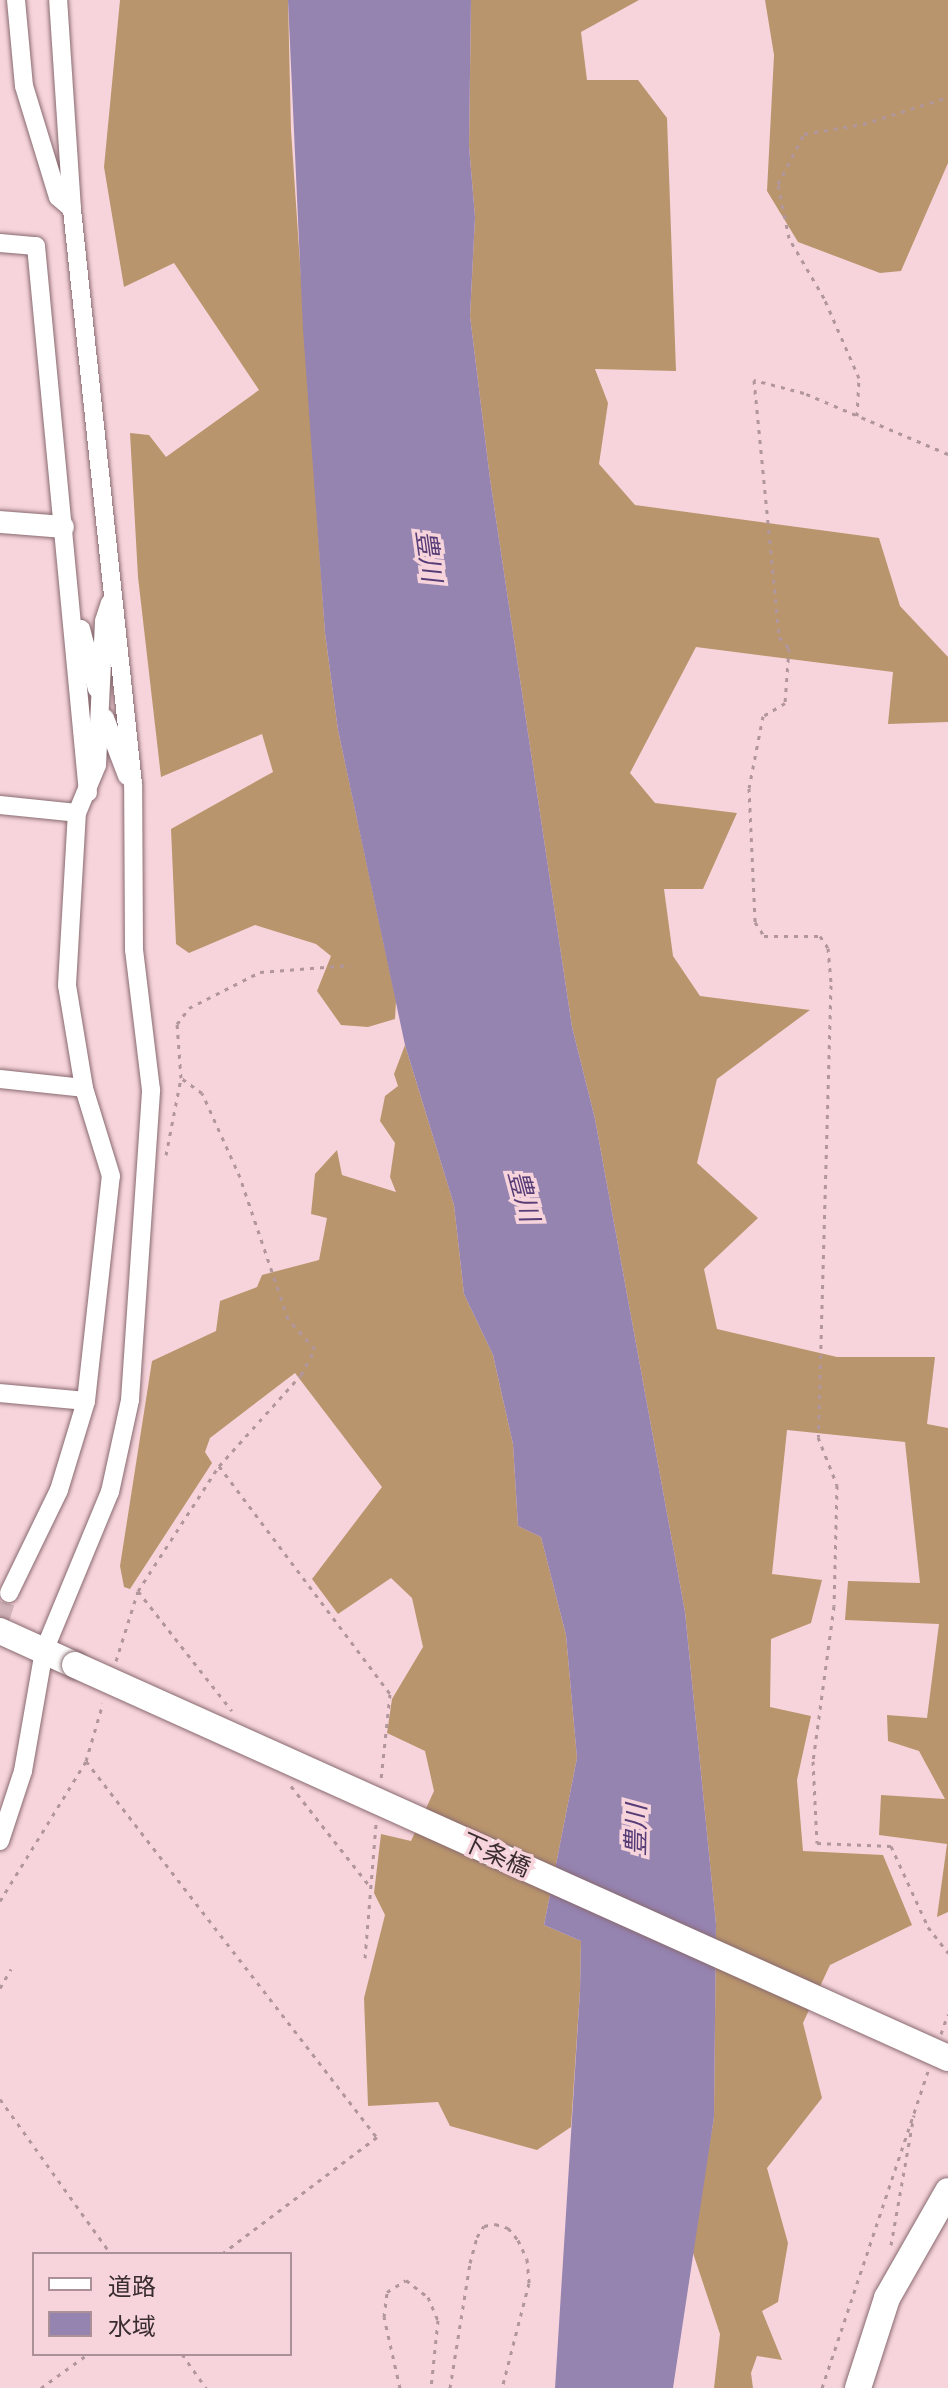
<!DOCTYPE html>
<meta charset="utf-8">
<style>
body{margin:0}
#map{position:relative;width:948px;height:2388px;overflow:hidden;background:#f7d4db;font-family:Arial,"Noto Sans JP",sans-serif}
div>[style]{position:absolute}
.forest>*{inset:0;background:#b9956d}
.water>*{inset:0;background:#9583b0}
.minor-tunnel>*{height:18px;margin-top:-9px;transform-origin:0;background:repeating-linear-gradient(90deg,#d1b3b9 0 18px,transparent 0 27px)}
.path>*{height:3px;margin-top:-1.5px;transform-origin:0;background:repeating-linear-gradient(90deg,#b1969c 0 4px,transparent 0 10px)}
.roads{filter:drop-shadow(0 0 2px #886a70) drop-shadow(0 0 2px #886a70)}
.minor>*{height:18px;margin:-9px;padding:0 9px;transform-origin:9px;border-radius:9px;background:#fff}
.tertiary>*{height:22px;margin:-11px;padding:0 11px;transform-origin:11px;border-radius:11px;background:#fff}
.secondary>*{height:26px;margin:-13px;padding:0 13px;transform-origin:13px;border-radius:13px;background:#fff}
.bridges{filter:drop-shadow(0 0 2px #886a70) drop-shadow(0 0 2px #886a70)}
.secondary-bridge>*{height:26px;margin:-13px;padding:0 13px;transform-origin:13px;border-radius:13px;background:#fff}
span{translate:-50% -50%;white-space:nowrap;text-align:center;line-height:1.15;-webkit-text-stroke:7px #f7d4db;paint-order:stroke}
.street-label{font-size:24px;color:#3a2d30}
.water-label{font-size:26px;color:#573d78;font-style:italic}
.legend{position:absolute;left:32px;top:2252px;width:260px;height:104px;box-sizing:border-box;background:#f7d4db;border:2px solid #ab9197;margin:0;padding:10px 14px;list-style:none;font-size:24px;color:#3a2d30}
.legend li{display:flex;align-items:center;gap:16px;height:40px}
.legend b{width:40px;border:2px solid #ab9197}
</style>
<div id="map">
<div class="forest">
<div style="clip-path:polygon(120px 0,288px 0,291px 130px,325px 633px,338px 730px,396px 1001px,395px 1019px,368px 1027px,341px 1025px,317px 991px,331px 956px,316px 944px,255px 925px,189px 953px,176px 944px,171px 829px,273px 772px,262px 734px,161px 777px,138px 577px,130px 433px,149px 435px,166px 457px,259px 390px,174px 263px,124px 287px,104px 167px)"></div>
<div style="clip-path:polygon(471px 0,639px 0,581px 32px,587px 80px,638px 80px,667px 118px,676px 371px,595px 369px,608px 403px,599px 464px,635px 505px,879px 538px,900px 606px,948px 657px,948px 722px,888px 724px,893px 672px,696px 647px,630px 773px,655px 803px,737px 813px,703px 889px,664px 889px,673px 956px,700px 996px,810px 1010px,717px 1079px,697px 1163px,758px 1218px,704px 1269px,717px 1329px,837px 1357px,935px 1357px,927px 1424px,948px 1428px,948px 1912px,937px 1917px,947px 1844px,879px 1835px,881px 1795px,945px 1799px,919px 1751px,888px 1741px,887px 1715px,927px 1718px,939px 1624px,845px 1620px,848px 1581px,920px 1583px,905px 1442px,787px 1430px,772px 1574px,822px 1580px,811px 1623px,771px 1639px,770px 1707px,811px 1716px,797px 1780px,803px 1851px,883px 1855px,912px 1925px,830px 1965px,803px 2023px,822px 2098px,767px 2168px,788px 2243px,778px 2302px,762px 2311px,782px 2360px,757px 2356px,751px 2373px,753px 2388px,714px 2388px,720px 2334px,692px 2250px,714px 2117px,716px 1924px,685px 1612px,595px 1119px,572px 1027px,490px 479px,470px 316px,475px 217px,469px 146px)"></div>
<div style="clip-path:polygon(765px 0,948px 0,948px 163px,901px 271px,880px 273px,798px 242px,767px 191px,774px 55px)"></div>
<div style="clip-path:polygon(405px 1045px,454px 1205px,464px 1294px,493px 1355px,513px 1444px,518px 1526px,541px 1537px,566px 1635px,577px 1758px,544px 1925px,581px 1941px,580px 1991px,571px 2127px,537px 2150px,450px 2126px,438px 2102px,368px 2106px,364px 1998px,385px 1915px,374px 1893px,381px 1834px,411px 1841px,434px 1791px,425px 1751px,387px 1733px,392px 1699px,423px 1647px,412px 1598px,391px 1578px,338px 1614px,312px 1579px,382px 1487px,295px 1373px,210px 1438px,205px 1452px,212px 1463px,130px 1589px,124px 1587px,120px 1566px,152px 1361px,216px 1331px,220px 1301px,257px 1287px,262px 1275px,319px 1260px,327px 1218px,311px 1214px,315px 1174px,337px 1150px,342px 1175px,396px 1192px,390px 1177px,395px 1143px,380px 1121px,385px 1096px,398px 1086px,394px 1074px)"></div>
</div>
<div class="water">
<div style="clip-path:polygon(288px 0,471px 0,469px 146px,475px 217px,470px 316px,490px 479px,572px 1027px,595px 1119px,685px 1612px,716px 1924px,714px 2117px,673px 2388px,555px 2388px,580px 1991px,581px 1941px,544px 1925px,577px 1758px,566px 1635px,541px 1537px,518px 1526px,513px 1444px,493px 1355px,464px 1294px,454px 1205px,405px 1045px,338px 730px,325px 633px,303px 329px)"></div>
</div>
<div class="minor-tunnel">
<div style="left:0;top:1620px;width:28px;rotate:-72deg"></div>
</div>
<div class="path">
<div style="left:857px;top:416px;width:38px;rotate:-87deg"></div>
<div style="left:859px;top:378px;width:87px;rotate:-113.6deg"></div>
<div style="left:824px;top:298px;width:69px;rotate:-120.3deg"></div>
<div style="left:789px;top:238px;width:55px;rotate:-101.5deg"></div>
<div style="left:778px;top:184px;width:56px;rotate:-62.5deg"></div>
<div style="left:804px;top:134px;width:60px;rotate:-9.6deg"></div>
<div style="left:863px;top:124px;width:89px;rotate:-17.6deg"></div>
<div style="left:948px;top:454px;width:156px;rotate:-157deg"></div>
<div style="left:804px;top:393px;width:52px;rotate:-165.4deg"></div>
<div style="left:754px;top:380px;width:258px;rotate:84.4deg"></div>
<div style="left:779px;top:637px;width:15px;rotate:48deg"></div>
<div style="left:789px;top:648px;width:55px;rotate:94.2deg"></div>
<div style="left:785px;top:703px;width:26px;rotate:149deg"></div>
<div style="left:763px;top:716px;width:73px;rotate:101deg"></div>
<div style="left:749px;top:788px;width:134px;rotate:87.4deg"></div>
<div style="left:755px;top:922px;width:17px;rotate:57deg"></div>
<div style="left:764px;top:936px;width:56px"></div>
<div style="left:820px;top:936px;width:14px;rotate:56deg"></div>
<div style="left:828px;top:948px;width:37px;rotate:85deg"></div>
<div style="left:831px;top:985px;width:452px;rotate:91.6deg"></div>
<div style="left:818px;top:1437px;width:52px;rotate:68.4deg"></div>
<div style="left:837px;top:1485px;width:121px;rotate:91.4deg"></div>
<div style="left:834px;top:1606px;width:156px;rotate:97.7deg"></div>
<div style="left:813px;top:1761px;width:82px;rotate:87.2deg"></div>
<div style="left:817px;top:1843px;width:74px;rotate:2.3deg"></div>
<div style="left:891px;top:1846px;width:89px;rotate:65.4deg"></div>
<div style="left:928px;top:1927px;width:33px;rotate:52deg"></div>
<div style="left:166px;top:1155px;width:78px;rotate:-79deg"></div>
<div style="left:181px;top:1078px;width:54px;rotate:-94.2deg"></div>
<div style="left:177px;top:1024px;width:20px;rotate:-53deg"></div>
<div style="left:189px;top:1008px;width:80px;rotate:-26.9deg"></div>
<div style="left:260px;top:972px;width:91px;rotate:-4.4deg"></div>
<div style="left:219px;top:1466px;width:285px;rotate:53.1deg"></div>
<div style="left:390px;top:1694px;width:86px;rotate:96deg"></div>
<div style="left:138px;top:1591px;width:152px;rotate:51.9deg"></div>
<div style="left:116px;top:1661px;width:73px;rotate:-72.6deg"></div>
<div style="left:138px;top:1591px;width:149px;rotate:-57.1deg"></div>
<div style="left:219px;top:1466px;width:122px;rotate:-48deg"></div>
<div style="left:301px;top:1375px;width:30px;rotate:-62deg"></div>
<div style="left:315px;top:1349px;width:40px;rotate:-132deg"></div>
<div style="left:288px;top:1319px;width:150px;rotate:-108.7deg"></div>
<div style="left:240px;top:1177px;width:92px;rotate:-114.3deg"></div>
<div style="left:202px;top:1093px;width:26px;rotate:-144deg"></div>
<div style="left:86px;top:1761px;width:475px;rotate:52.3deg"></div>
<div style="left:377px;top:2137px;width:194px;rotate:143deg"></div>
<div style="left:291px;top:1786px;width:125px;rotate:51.8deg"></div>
<div style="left:0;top:1901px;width:164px;rotate:-58.4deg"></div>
<div style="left:86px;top:1761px;width:60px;rotate:-73.7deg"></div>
<div style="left:365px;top:1958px;width:135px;rotate:-85.3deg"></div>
<div style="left:0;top:1988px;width:22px;rotate:-60deg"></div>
<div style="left:941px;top:2034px;width:21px;rotate:-71deg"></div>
<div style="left:0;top:2099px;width:191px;rotate:54.4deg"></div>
<div style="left:891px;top:2245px;width:132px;rotate:-80deg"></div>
<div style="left:182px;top:2354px;width:42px;rotate:54.8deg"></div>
<div style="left:41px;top:2388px;width:58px;rotate:-35.9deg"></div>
<div style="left:400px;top:2388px;width:73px;rotate:-102.7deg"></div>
<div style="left:384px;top:2317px;width:25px;rotate:-83deg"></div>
<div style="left:387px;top:2292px;width:22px;rotate:-32deg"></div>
<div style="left:406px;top:2280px;width:28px;rotate:38deg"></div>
<div style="left:428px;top:2297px;width:25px;rotate:67deg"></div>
<div style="left:438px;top:2320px;width:68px;rotate:95.9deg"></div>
<div style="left:450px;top:2388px;width:127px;rotate:-80.9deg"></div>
<div style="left:470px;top:2263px;width:27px;rotate:-75deg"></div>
<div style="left:477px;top:2237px;width:13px;rotate:-58deg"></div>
<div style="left:484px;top:2226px;width:11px;rotate:-10deg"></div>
<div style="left:495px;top:2224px;width:14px;rotate:17deg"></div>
<div style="left:508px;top:2228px;width:16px;rotate:50deg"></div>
<div style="left:518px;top:2240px;width:21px;rotate:65deg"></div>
<div style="left:527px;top:2259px;width:24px;rotate:85deg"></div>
<div style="left:529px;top:2283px;width:108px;rotate:104.4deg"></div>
<div style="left:822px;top:2388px;width:334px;rotate:-71.5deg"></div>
</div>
<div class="roads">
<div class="minor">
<div style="left:16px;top:0;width:86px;rotate:84.7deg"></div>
<div style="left:24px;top:86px;width:116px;rotate:73deg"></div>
<div style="left:58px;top:197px;width:18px;rotate:41deg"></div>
<div style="left:0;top:243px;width:36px;rotate:5deg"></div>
<div style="left:36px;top:246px;width:549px;rotate:84.57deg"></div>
<div style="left:81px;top:629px;width:62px;rotate:75.1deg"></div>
<div style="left:105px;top:718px;width:62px;rotate:69.2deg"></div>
<div style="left:0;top:805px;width:77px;rotate:5.9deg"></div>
<div style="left:77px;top:813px;width:52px;rotate:-67.4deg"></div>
<div style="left:97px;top:765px;width:144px;rotate:-87.2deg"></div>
<div style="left:104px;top:621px;width:19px;rotate:-72deg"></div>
<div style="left:0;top:1079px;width:84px;rotate:6.1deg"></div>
<div style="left:0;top:1393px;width:86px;rotate:5.3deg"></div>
<div style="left:86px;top:1401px;width:226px;rotate:-83.7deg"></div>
<div style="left:111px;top:1176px;width:92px;rotate:-107.1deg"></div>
<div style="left:84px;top:1088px;width:104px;rotate:-99.4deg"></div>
<div style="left:67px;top:985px;width:172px;rotate:-86.7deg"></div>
<div style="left:9px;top:1593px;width:114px;rotate:-64.1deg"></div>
<div style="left:59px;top:1490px;width:93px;rotate:-73.1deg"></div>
<div style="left:0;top:1841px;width:74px;rotate:-71.8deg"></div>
<div style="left:23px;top:1771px;width:122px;rotate:-80.1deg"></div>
<div style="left:44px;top:1651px;width:172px;rotate:-67.5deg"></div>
<div style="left:110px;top:1492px;width:94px;rotate:-77.7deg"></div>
<div style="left:130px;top:1400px;width:311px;rotate:-86.1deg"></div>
<div style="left:151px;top:1090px;width:141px;rotate:-96.9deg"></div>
<div style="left:134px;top:950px;width:166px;rotate:-90.3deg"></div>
<div style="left:133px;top:784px;width:578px;rotate:-96.06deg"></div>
<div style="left:72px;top:209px;width:209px;rotate:-93.8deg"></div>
</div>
<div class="tertiary">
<div style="left:0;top:522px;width:63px;rotate:4.5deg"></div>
</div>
<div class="secondary">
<div style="left:0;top:1631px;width:82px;rotate:24.4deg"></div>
<div style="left:858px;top:2388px;width:95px;rotate:-72.1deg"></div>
<div style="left:887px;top:2298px;width:123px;rotate:-60.3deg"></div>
</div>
</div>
<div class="bridges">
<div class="secondary-bridge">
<div style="left:75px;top:1665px;width:957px;rotate:24.24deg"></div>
</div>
</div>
<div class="street-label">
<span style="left:496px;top:1855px;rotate:24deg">下条橋</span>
</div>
<div class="water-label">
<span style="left:428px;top:556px;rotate:82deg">豊川</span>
<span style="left:523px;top:1196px;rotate:75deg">豊川</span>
<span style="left:637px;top:1830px;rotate:-89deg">豊川</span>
</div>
<ul class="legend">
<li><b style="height:10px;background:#fff"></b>道路</li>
<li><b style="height:22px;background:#9583b0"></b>水域</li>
</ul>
</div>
